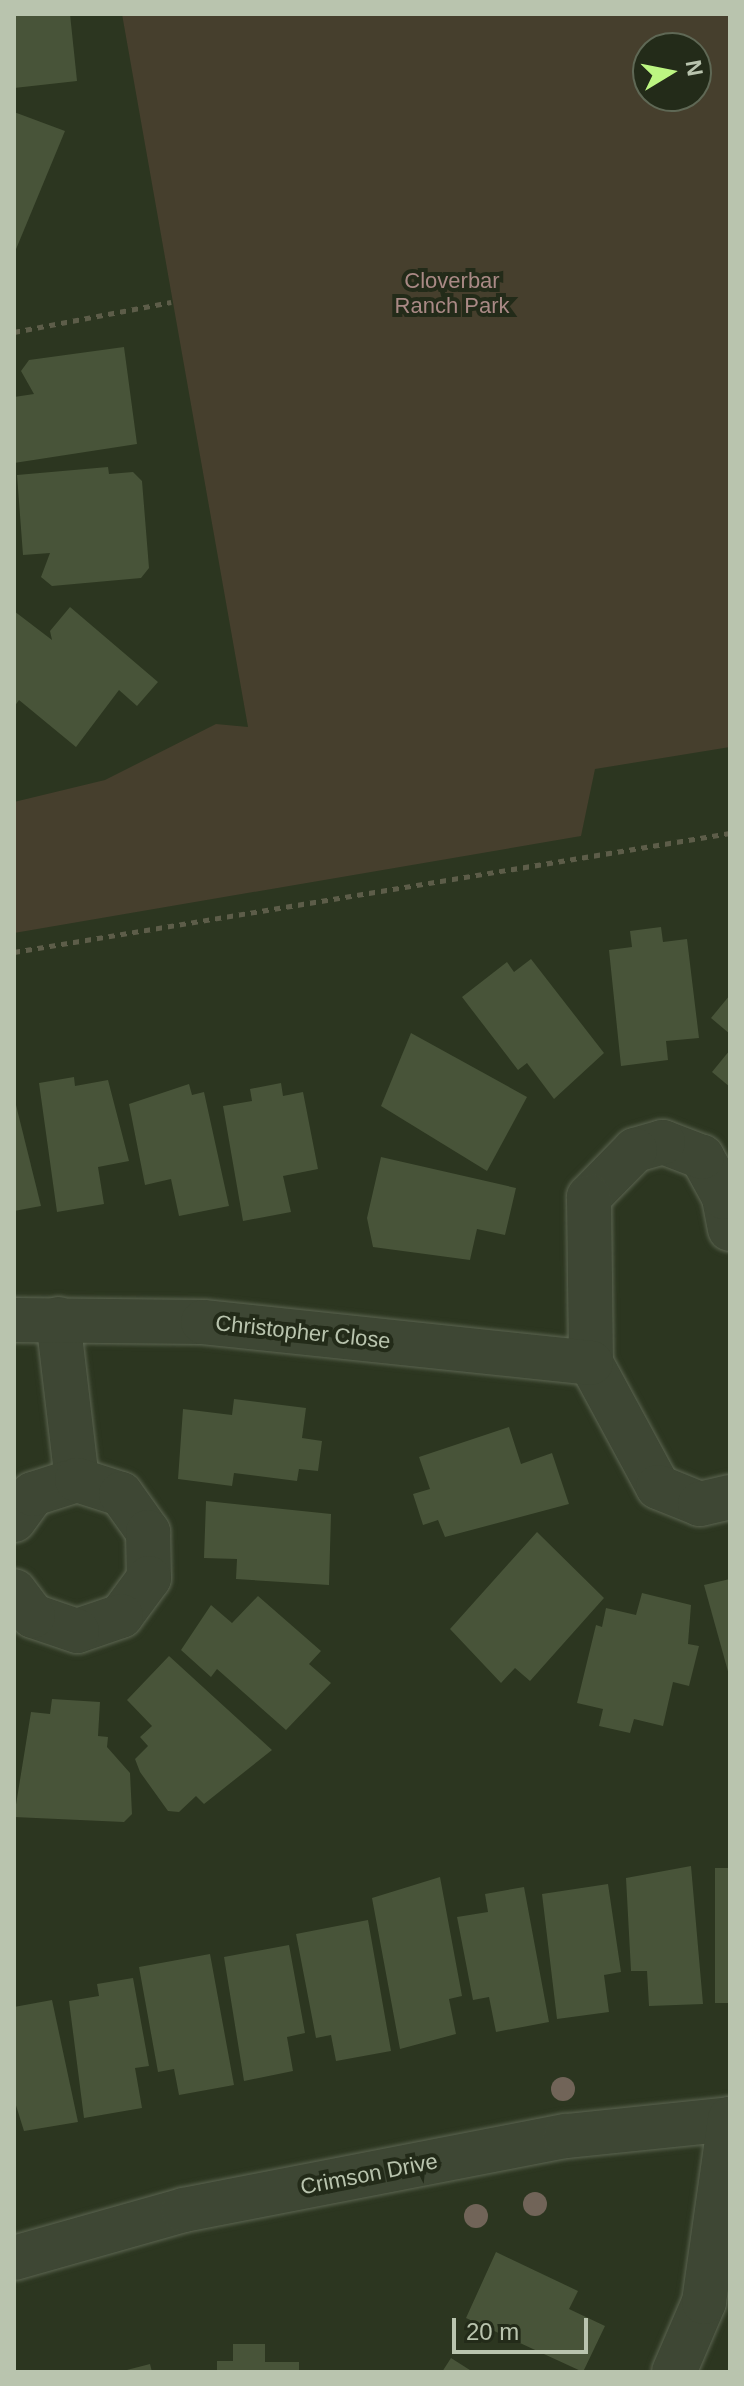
<!DOCTYPE html>
<style>
body{margin:0}
#map{position:relative;width:744px;height:2386px;overflow:hidden;background:#2c3620;font-family:Arial,sans-serif}
div>[style]{position:absolute}
.green>*{inset:0;background:#463f2d}
.building>*{inset:0;background:#485439}
.path>*{height:5px;margin-top:-2.5px;transform-origin:0;background:repeating-linear-gradient(90deg,#5d5d49 0 6px,transparent 0 12px)}
.roads{filter:drop-shadow(0 0 2px #5c6551) drop-shadow(0 0 2px #5c6551)}
.minor>*{height:44px;margin:-22px;padding:0 22px;transform-origin:22px;border-radius:22px;background:#3e4734}
.trees>*{width:24px;height:24px;margin:-12px;border-radius:50%;background:#716458}
span{translate:-50% -50%;white-space:nowrap;text-align:center;line-height:1.15;-webkit-text-stroke:8px #232b19;paint-order:stroke}
.park-label{font-size:22px;color:#a98985}
.street-label{font-size:22px;color:#b9c4ae}
.frame{position:absolute;inset:0;border:16px solid #b9c4ae;pointer-events:none}
.north{position:absolute;left:632px;top:32px;width:80px;height:80px;box-sizing:border-box;background:#232b19;border:2px solid #5f6855;border-radius:50%;rotate:80deg;font-size:22px;font-weight:700;line-height:32px;text-align:center;color:#b9c4ae}
.north::after{content:'';display:block;margin:auto;width:28px;height:36px;background:#bcf582;clip-path:polygon(50% 0,100% 100%,50% 72%,0 100%)}
.scale{position:absolute;left:452px;top:2318px;width:136px;height:36px;box-sizing:border-box;border:4px solid #b9c4ae;border-top:0;padding-left:10px;font-size:24px;line-height:28px;white-space:nowrap;color:#b9c4ae;-webkit-text-stroke:6px #232b19;paint-order:stroke}
</style>
<div id="map">
<div class="green">
<div style="clip-path:polygon(evenodd,122px 14px,730px 14px,730px 747px,595px 769px,581px 836px,14px 933px,14px 802px,105px 780px,216px 724px,248px 727px,122px 14px,648px 48px,696px 48px,696px 96px,648px 96px,648px 48px)"></div>
</div>
<div class="building">
<div style="clip-path:polygon(14px 14px,70px 14px,77px 81px,14px 88px)"></div>
<div style="clip-path:polygon(14px 112px,65px 131px,14px 254px)"></div>
<div style="clip-path:polygon(124px 347px,137px 444px,14px 463px,14px 397px,34px 394px,21px 371px,29px 360px)"></div>
<div style="clip-path:polygon(108px 467px,109px 474px,133px 472px,142px 481px,149px 568px,141px 578px,52px 586px,41px 577px,50px 553px,23px 555px,17px 475px)"></div>
<div style="clip-path:polygon(70px 607px,158px 682px,137px 706px,119px 690px,76px 747px,19px 700px,14px 707px,14px 611px,52px 640px,50px 631px)"></div>
<div style="clip-path:polygon(661px 927px,663px 942px,687px 939px,699px 1038px,666px 1041px,668px 1060px,621px 1066px,609px 950px,632px 947px,630px 931px)"></div>
<div style="clip-path:polygon(531px 959px,604px 1053px,554px 1099px,527px 1063px,518px 1070px,462px 997px,507px 962px,514px 972px)"></div>
<div style="clip-path:polygon(730px 995px,730px 1034px,711px 1018px)"></div>
<div style="clip-path:polygon(411px 1033px,527px 1097px,487px 1171px,381px 1106px)"></div>
<div style="clip-path:polygon(730px 1050px,730px 1087px,712px 1072px)"></div>
<div style="clip-path:polygon(74px 1077px,75px 1086px,108px 1080px,129px 1161px,98px 1167px,104px 1204px,57px 1212px,39px 1083px)"></div>
<div style="clip-path:polygon(281px 1083px,283px 1096px,303px 1092px,318px 1169px,283px 1176px,291px 1212px,243px 1221px,223px 1106px,252px 1101px,250px 1089px)"></div>
<div style="clip-path:polygon(189px 1084px,192px 1095px,204px 1092px,229px 1206px,179px 1216px,171px 1179px,145px 1185px,129px 1104px)"></div>
<div style="clip-path:polygon(14px 1097px,41px 1206px,14px 1211px)"></div>
<div style="clip-path:polygon(381px 1157px,516px 1188px,505px 1235px,477px 1229px,470px 1260px,373px 1247px,367px 1218px)"></div>
<div style="clip-path:polygon(234px 1399px,306px 1408px,302px 1438px,322px 1441px,318px 1471px,299px 1469px,297px 1481px,234px 1473px,232px 1486px,178px 1479px,183px 1409px,232px 1415px)"></div>
<div style="clip-path:polygon(509px 1427px,521px 1464px,552px 1453px,569px 1504px,445px 1537px,438px 1520px,423px 1525px,413px 1494px,430px 1489px,419px 1457px)"></div>
<div style="clip-path:polygon(206px 1501px,331px 1514px,329px 1585px,236px 1579px,237px 1559px,204px 1558px)"></div>
<div style="clip-path:polygon(537px 1532px,604px 1598px,530px 1681px,515px 1668px,501px 1683px,450px 1629px)"></div>
<div style="clip-path:polygon(730px 1579px,730px 1675px,729px 1675px,704px 1585px)"></div>
<div style="clip-path:polygon(642px 1593px,691px 1605px,688px 1644px,699px 1646px,689px 1686px,673px 1682px,663px 1726px,634px 1719px,630px 1733px,599px 1726px,603px 1709px,577px 1703px,596px 1625px,602px 1627px,606px 1608px,636px 1615px)"></div>
<div style="clip-path:polygon(258px 1596px,321px 1651px,309px 1664px,331px 1683px,286px 1730px,217px 1669px,211px 1677px,181px 1650px,211px 1605px,232px 1623px)"></div>
<div style="clip-path:polygon(169px 1656px,272px 1750px,204px 1804px,196px 1796px,179px 1812px,168px 1811px,140px 1772px,135px 1759px,148px 1746px,140px 1737px,152px 1726px,127px 1700px)"></div>
<div style="clip-path:polygon(52px 1699px,100px 1702px,98px 1736px,108px 1737px,107px 1747px,130px 1773px,132px 1814px,124px 1822px,14px 1817px,31px 1712px,50px 1714px)"></div>
<div style="clip-path:polygon(691px 1866px,703px 2004px,649px 2006px,647px 1971px,631px 1971px,626px 1878px)"></div>
<div style="clip-path:polygon(715px 1868px,730px 1868px,730px 2003px,715px 2003px)"></div>
<div style="clip-path:polygon(440px 1877px,462px 1996px,449px 1999px,456px 2034px,400px 2049px,372px 1898px)"></div>
<div style="clip-path:polygon(608px 1884px,621px 1972px,604px 1975px,609px 2012px,557px 2019px,542px 1894px)"></div>
<div style="clip-path:polygon(524px 1887px,549px 2022px,496px 2032px,489px 1997px,473px 2000px,457px 1917px,488px 1912px,485px 1894px)"></div>
<div style="clip-path:polygon(368px 1920px,391px 2051px,336px 2061px,331px 2035px,316px 2038px,296px 1934px)"></div>
<div style="clip-path:polygon(289px 1945px,305px 2033px,287px 2037px,293px 2071px,244px 2081px,224px 1957px)"></div>
<div style="clip-path:polygon(210px 1954px,234px 2085px,179px 2095px,174px 2069px,158px 2072px,139px 1967px)"></div>
<div style="clip-path:polygon(133px 1978px,149px 2066px,135px 2068px,142px 2108px,84px 2118px,69px 2001px,99px 1996px,97px 1984px)"></div>
<div style="clip-path:polygon(52px 2000px,78px 2122px,24px 2131px,14px 2099px,14px 2007px)"></div>
<div style="clip-path:polygon(496px 2252px,578px 2291px,569px 2309px,605px 2326px,583px 2372px,466px 2318px)"></div>
<div style="clip-path:polygon(233px 2344px,265px 2344px,265px 2362px,299px 2362px,299px 2372px,217px 2372px,217px 2361px,233px 2361px)"></div>
<div style="clip-path:polygon(451px 2358px,473px 2372px,442px 2372px)"></div>
<div style="clip-path:polygon(150px 2364px,152px 2372px,123px 2372px,123px 2371px)"></div>
</div>
<div class="path">
<div style="left:14px;top:332px;width:160px;rotate:-10.8deg"></div>
<div style="left:14px;top:952px;width:726px;rotate:-9.44deg"></div>
</div>
<div class="roads">
<div class="minor">
<div style="left:730px;top:1229px;width:33px;rotate:-101deg"></div>
<div style="left:724px;top:1197px;width:46px;rotate:-118.8deg"></div>
<div style="left:702px;top:1157px;width:42px;rotate:-159deg"></div>
<div style="left:663px;top:1142px;width:29px;rotate:164deg"></div>
<div style="left:635px;top:1150px;width:66px;rotate:134.4deg"></div>
<div style="left:589px;top:1197px;width:166px;rotate:89.3deg"></div>
<div style="left:591px;top:1363px;width:141px;rotate:61.6deg"></div>
<div style="left:658px;top:1487px;width:45px;rotate:22deg"></div>
<div style="left:700px;top:1504px;width:31px;rotate:-13deg"></div>
<div style="left:58px;top:1319px;width:162px;rotate:83.3deg"></div>
<div style="left:14px;top:1320px;width:189px;rotate:0.6deg"></div>
<div style="left:203px;top:1322px;width:390px;rotate:6deg"></div>
<div style="left:14px;top:1520px;width:32px;rotate:-54deg"></div>
<div style="left:33px;top:1494px;width:46px;rotate:-17.7deg"></div>
<div style="left:77px;top:1480px;width:46px;rotate:17.7deg"></div>
<div style="left:121px;top:1494px;width:47px;rotate:54.6deg"></div>
<div style="left:148px;top:1532px;width:46px;rotate:88.8deg"></div>
<div style="left:149px;top:1578px;width:47px;rotate:126.4deg"></div>
<div style="left:121px;top:1616px;width:46px;rotate:161.2deg"></div>
<div style="left:77px;top:1631px;width:46px;rotate:-161.2deg"></div>
<div style="left:33px;top:1616px;width:31px;rotate:-127deg"></div>
<div style="left:14px;top:2258px;width:177px;rotate:-15.8deg"></div>
<div style="left:184px;top:2210px;width:389px;rotate:-11deg"></div>
<div style="left:566px;top:2136px;width:165px;rotate:-5.9deg"></div>
<div style="left:674px;top:2372px;width:76px;rotate:-66.8deg"></div>
<div style="left:704px;top:2302px;width:185px;rotate:-81.9deg"></div>
</div>
</div>
<div class="trees">
<div style="left:563px;top:2089px"></div>
<div style="left:535px;top:2204px"></div>
<div style="left:476px;top:2216px"></div>
</div>
<div class="park-label">
<span style="left:452px;top:293px">Cloverbar<br>Ranch Park</span>
</div>
<div class="street-label">
<span style="left:303px;top:1332px;rotate:6deg">Christopher Close</span>
<span style="left:369px;top:2174px;rotate:-11deg">Crimson Drive</span>
</div>
<div class="frame"></div>
<div class="north">N</div>
<div class="scale">20 m</div>
</div>
